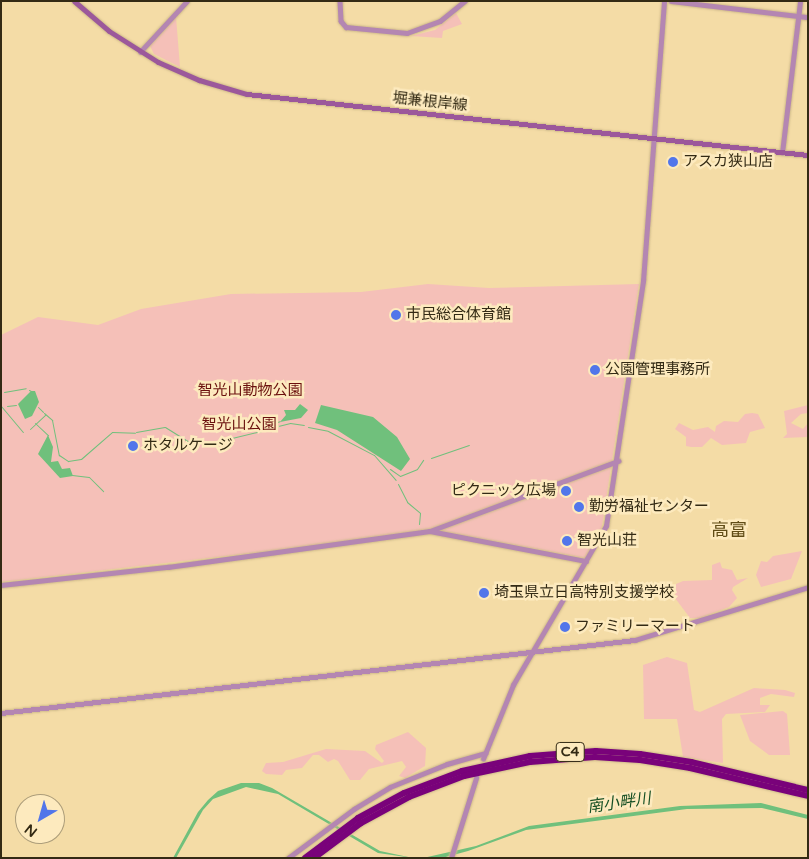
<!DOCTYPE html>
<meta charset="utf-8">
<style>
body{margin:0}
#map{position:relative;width:809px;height:859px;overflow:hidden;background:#f4dca6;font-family:"Varela Round","Noto Sans JP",sans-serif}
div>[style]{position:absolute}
.green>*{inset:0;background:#f5c0b8}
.water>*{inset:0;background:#70c07c}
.stream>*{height:1px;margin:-0.5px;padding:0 0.5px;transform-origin:0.5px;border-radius:0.5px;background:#70c07c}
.roads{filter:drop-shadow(0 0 1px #cdb889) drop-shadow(0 0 1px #cdb889)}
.tertiary>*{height:4.5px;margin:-2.25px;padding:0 2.25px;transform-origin:2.25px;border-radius:2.25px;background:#b486b2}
.secondary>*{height:5px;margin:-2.5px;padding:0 2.5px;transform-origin:2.5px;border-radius:2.5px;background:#9c589b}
.motorway>*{height:6px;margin:-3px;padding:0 3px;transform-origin:3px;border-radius:3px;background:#79027a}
.dots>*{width:14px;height:14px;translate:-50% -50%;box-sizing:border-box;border:2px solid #fdeabe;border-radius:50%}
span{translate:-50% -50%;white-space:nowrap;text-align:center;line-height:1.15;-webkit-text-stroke:5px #fdeabe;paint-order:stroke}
.shield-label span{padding:1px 4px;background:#fdeabe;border:1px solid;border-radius:4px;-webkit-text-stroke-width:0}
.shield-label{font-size:14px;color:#332a14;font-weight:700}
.street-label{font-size:15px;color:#332a14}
.poi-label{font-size:15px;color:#332a14}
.left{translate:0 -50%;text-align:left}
.right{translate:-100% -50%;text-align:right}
.park-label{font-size:15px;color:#6a0f0d}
.water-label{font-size:16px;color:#175024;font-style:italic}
.quarter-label{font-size:18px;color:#614d17}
.frame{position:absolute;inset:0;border:2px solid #332a14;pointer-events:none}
.north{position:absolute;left:15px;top:794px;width:50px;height:50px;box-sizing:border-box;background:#fdeabe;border:1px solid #ac9d7a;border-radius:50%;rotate:218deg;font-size:14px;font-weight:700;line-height:20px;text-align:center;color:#332a14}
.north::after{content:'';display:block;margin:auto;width:18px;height:22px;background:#5276ea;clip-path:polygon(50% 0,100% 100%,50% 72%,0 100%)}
</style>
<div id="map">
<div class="green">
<div style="clip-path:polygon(456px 13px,462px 24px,443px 31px,442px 38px,411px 36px,435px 30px)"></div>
<div style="clip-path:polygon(176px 17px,180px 67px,154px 54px,150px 46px)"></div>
<div style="clip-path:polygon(428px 284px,489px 288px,639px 284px,602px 526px,598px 539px,585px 558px,441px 531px,1px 582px,1px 335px,38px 317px,98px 325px,141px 309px,231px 294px,361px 292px)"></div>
<div style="clip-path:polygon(808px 405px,808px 413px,801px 414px,791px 423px,803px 429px,808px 423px,808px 437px,783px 438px,787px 434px,784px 411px)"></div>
<div style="clip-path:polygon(752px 413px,758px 414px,765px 428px,750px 432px,746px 443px,722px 445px,711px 438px,702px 447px,691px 447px,686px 446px,686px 437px,675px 429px,679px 423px,693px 430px,708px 427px,715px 432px,716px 426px,724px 421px,738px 422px,745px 414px)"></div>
<div style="clip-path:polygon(802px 551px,791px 579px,761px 587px,756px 575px,761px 561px,767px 562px,773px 556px)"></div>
<div style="clip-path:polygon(720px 562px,722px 568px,732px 570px,737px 580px,748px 578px,733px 587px,732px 590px,737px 598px,729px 607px,700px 618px,690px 618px,675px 598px,676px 584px,683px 581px,712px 580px,712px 565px)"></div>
<div style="clip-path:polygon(667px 657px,687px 663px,694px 710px,700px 712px,754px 688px,785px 690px,795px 693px,794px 697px,771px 694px,760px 698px,760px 705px,770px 705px,765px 712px,726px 714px,722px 719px,723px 763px,683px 757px,677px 719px,644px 719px,643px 665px)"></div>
<div style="clip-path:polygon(783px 711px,787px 714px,790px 755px,769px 755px,750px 741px,740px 715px)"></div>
<div style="clip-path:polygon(408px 732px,426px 748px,425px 766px,405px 778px,399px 776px,406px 767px,402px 761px,369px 769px,360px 780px,350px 780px,338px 761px,334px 759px,328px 762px,319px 755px,313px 755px,302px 768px,286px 770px,282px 775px,266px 774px,262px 771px,266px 763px,283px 762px,326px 749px,365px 751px,382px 763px,384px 761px,375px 749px,376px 745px)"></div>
</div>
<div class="water">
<div style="clip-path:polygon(31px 391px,35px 391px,39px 402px,32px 416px,25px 419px,18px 404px)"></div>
<div style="clip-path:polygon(300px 404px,308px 410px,301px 418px,280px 422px,286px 415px,284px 410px,295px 410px)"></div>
<div style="clip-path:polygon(321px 405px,373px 417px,397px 437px,410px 459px,401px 471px,337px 430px,315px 423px)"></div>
<div style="clip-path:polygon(48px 435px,53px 447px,51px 462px,58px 461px,62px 469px,70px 468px,73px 476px,60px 478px,38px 454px)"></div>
<div style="clip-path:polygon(241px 783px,259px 783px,272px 788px,380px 851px,413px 858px,378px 853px,278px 794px,246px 787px,213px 799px,203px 810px,176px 858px,173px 858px,198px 812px,208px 800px,218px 791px)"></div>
<div style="clip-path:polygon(761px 803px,808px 815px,808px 819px,762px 808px,687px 809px,526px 830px,468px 851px,442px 858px,423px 858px,476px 846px,529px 826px,680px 806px)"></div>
</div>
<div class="stream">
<div style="left:29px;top:390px;width:2px;rotate:27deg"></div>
<div style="left:4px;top:392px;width:22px;rotate:-10deg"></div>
<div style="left:1px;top:406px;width:34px;rotate:50deg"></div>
<div style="left:7px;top:406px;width:9px;rotate:-6deg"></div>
<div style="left:38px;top:407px;width:7px;rotate:45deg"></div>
<div style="left:44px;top:413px;width:11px;rotate:41deg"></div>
<div style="left:52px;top:420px;width:36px;rotate:79deg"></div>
<div style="left:59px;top:455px;width:11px;rotate:34deg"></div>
<div style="left:68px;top:461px;width:13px;rotate:-9deg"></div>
<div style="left:81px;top:459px;width:41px;rotate:-41.1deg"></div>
<div style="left:112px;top:432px;width:23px;rotate:2deg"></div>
<div style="left:250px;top:422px;width:21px;rotate:5deg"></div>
<div style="left:271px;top:424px;width:9px;rotate:-18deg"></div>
<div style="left:35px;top:423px;width:18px;rotate:43deg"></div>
<div style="left:308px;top:427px;width:20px;rotate:11deg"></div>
<div style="left:328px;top:431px;width:52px;rotate:27.6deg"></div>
<div style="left:374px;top:455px;width:33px;rotate:49deg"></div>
<div style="left:30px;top:429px;width:21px;rotate:-43deg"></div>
<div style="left:262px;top:430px;width:29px;rotate:-14deg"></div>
<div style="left:290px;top:423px;width:14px;rotate:8deg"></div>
<div style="left:136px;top:432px;width:29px;rotate:-10deg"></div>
<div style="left:165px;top:427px;width:26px;rotate:32deg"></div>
<div style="left:187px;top:441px;width:20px;rotate:9deg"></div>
<div style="left:207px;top:444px;width:56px;rotate:-13.5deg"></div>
<div style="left:431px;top:458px;width:40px;rotate:-18.9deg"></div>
<div style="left:390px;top:469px;width:12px;rotate:35deg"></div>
<div style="left:400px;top:476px;width:18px;rotate:-22deg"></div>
<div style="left:417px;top:469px;width:11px;rotate:-56deg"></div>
<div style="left:72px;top:475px;width:17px;rotate:7deg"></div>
<div style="left:89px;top:477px;width:20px;rotate:45deg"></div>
<div style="left:398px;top:484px;width:20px;rotate:63deg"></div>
<div style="left:407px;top:502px;width:17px;rotate:40deg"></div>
<div style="left:420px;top:513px;width:11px;rotate:95deg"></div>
</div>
<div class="roads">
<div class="tertiary">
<div style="left:340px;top:1px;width:20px;rotate:87deg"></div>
<div style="left:341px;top:21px;width:8px;rotate:50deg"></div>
<div style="left:346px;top:27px;width:61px;rotate:5.6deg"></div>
<div style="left:407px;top:33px;width:35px;rotate:-20deg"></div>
<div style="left:440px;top:21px;width:32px;rotate:-39deg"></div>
<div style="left:671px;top:1px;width:138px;rotate:6.7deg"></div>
<div style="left:140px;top:52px;width:69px;rotate:-47.3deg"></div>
<div style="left:782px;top:153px;width:153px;rotate:-83.2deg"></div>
<div style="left:430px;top:531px;width:201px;rotate:-20.4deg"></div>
<div style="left:1px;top:585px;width:168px;rotate:-6.2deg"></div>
<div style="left:168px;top:567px;width:264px;rotate:-7.8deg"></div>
<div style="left:430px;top:531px;width:159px;rotate:10.9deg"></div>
<div style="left:1px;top:713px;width:638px;rotate:-6.57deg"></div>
<div style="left:635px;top:640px;width:181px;rotate:-17deg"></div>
<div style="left:483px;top:759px;width:80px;rotate:-67.9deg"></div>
<div style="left:513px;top:685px;width:184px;rotate:-59.7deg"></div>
<div style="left:606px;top:526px;width:248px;rotate:-81.4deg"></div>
<div style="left:643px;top:281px;width:281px;rotate:-85.7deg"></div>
<div style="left:288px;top:858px;width:82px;rotate:-36.6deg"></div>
<div style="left:354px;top:809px;width:42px;rotate:-31.4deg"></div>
<div style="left:390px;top:787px;width:61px;rotate:-22deg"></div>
<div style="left:447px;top:764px;width:40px;rotate:-16deg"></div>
<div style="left:451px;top:858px;width:84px;rotate:-72.6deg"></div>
</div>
<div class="secondary">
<div style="left:74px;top:1px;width:46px;rotate:40.6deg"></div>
<div style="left:109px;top:31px;width:58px;rotate:32.3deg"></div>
<div style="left:158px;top:62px;width:45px;rotate:23.7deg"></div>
<div style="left:199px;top:80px;width:50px;rotate:16.3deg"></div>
<div style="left:247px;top:94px;width:564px;rotate:6.21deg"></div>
</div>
<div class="motorway">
<div style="left:305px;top:858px;width:66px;rotate:-37deg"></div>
<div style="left:358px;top:818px;width:52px;rotate:-28.5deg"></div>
<div style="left:404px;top:793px;width:62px;rotate:-20.8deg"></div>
<div style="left:462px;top:771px;width:70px;rotate:-12.4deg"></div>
<div style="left:530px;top:756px;width:66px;rotate:-4.3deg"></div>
<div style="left:596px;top:751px;width:44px;rotate:3.9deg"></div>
<div style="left:640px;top:754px;width:52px;rotate:8.9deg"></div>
<div style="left:691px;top:762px;width:120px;rotate:13.5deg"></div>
<div style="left:314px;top:858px;width:59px;rotate:-36.7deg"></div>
<div style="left:361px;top:823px;width:55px;rotate:-28.4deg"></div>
<div style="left:409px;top:797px;width:59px;rotate:-20.9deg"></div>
<div style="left:464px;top:776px;width:67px;rotate:-12deg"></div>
<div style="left:530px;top:762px;width:65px;rotate:-4.4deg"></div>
<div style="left:595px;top:757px;width:45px;rotate:3.8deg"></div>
<div style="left:640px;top:760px;width:51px;rotate:9.1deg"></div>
<div style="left:690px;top:768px;width:121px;rotate:13.3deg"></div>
</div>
</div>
<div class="dots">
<div style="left:673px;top:162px;background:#5276ea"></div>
<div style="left:396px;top:315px;background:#5276ea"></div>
<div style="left:595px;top:370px;background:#5276ea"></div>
<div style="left:133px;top:446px;background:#5276ea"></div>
<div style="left:566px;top:491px;background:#5276ea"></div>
<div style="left:579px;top:507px;background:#5276ea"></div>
<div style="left:567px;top:541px;background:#5276ea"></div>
<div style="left:484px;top:593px;background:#5276ea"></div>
<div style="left:565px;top:627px;background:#5276ea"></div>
</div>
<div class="shield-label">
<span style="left:570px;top:752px">C4</span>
</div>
<div class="street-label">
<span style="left:430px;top:102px;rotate:6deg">堀兼根岸線</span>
</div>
<div class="poi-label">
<span class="left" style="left:683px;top:162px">アスカ狭山店</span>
<span class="left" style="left:406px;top:315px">市民総合体育館</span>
<span class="left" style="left:605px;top:370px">公園管理事務所</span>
<span class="left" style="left:143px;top:446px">ホタルケージ</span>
<span class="right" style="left:556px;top:491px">ピクニック広場</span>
<span class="left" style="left:589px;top:507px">勤労福祉センター</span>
<span class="left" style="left:577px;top:541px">智光山荘</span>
<span class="left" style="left:494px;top:593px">埼玉県立日高特別支援学校</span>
<span class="left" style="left:575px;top:627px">ファミリーマート</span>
</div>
<div class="park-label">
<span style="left:250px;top:391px">智光山動物公園</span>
<span style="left:239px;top:425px">智光山公園</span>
</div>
<div class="water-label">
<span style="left:619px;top:803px;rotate:-8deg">南小畔川</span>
</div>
<div class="quarter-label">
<span style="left:729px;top:530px">高富</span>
</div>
<div class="frame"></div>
<div class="north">N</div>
</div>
